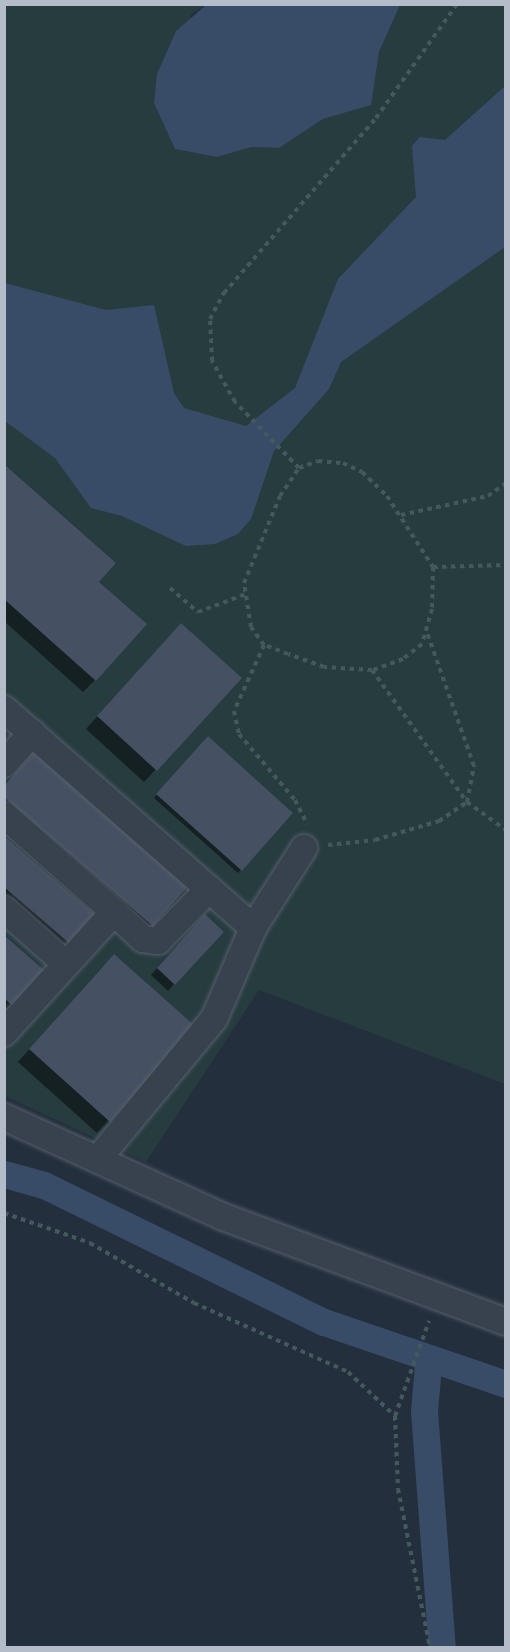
<!DOCTYPE html>
<style>
body{margin:0}
#map{position:relative;width:510px;height:1652px;overflow:hidden;background:#242f3e;font-family:Signika,sans-serif}
div>[style]{position:absolute}
.green>*{inset:0;background:#263c3f}
.water>*{inset:0;background:#394c67}
.shadow>*{inset:0;background:#0007}
.canal>*{height:27px;margin:-13.5px;padding:0 13.5px;transform-origin:13.5px;border-radius:13.5px;background:#394c67}
.building>*{inset:0;background:#455162}
.path>*{height:4px;margin-top:-2px;transform-origin:0;background:repeating-linear-gradient(90deg,#44595c 0 4.5px,transparent 0 9px)}
.roads{filter:drop-shadow(0 0 2px #565f6c) drop-shadow(0 0 2px #565f6c)}
.minor>*{height:26px;margin:-13px;padding:0 13px;transform-origin:13px;border-radius:13px;background:#38414e}
span{translate:-50% -50%;white-space:nowrap;text-align:center;line-height:1.15;-webkit-text-stroke:4.5px #1d2633;paint-order:stroke}
.frame{position:absolute;inset:0;border:6px solid #b4bcc9;pointer-events:none}
</style>
<div id="map">
<div class="green">
<div style="clip-path:polygon(evenodd,5px 5px,206px 5px,191px 14px,175px 149px,217px 157px,252px 147px,279px 148px,323px 119px,370px 105px,379px 52px,400px 5px,505px 5px,505px 1084px,259px 990px,146px 1162px,5px 1096px,5px 998px,12px 1005px,44px 970px,5px 935px,5px 887px,70px 944px,95px 915px,5px 836px,5px 797px,153px 926px,188px 886px,5px 786px,5px 599px,146px 624px,99px 582px,116px 563px,5px 464px,5px 5px,181px 623px,241px 678px,157px 771px,97px 716px,181px 623px,5px 5px,208px 736px,293px 813px,242px 871px,157px 794px,208px 736px,5px 5px,205px 915px,224px 932px,175px 985px,157px 967px,205px 915px,5px 5px,114px 954px,195px 1026px,109px 1122px,29px 1049px,114px 954px)"></div>
</div>
<div class="water">
<div style="clip-path:polygon(206px 5px,206px 4px,400px 5px,379px 52px,371px 105px,323px 119px,279px 148px,252px 147px,217px 157px,175px 149px,154px 103px,157px 74px,176px 31px)"></div>
<div style="clip-path:polygon(505px 86px,505px 247px,341px 362px,329px 389px,274px 451px,251px 519px,238px 534px,215px 544px,186px 546px,122px 516px,91px 508px,55px 458px,5px 421px,5px 283px,106px 310px,154px 305px,174px 393px,184px 408px,246px 426px,295px 388px,338px 279px,416px 197px,412px 146px,420px 137px,445px 140px)"></div>
</div>
<div class="shadow">
<div style="clip-path:polygon(4px 466px,97px 582px,95px 680px,83px 692px,4px 621px)"></div>
<div style="clip-path:polygon(169px 637px,240px 679px,144px 782px,86px 729px)"></div>
<div style="clip-path:polygon(208px 738px,291px 813px,238px 873px,154px 798px)"></div>
<div style="clip-path:polygon(4px 786px,186px 886px,140px 937px,4px 819px)"></div>
<div style="clip-path:polygon(4px 838px,93px 915px,59px 953px,4px 905px)"></div>
<div style="clip-path:polygon(198px 923px,174px 984px,168px 991px,151px 975px)"></div>
<div style="clip-path:polygon(4px 937px,11px 1005px,4px 1011px)"></div>
<div style="clip-path:polygon(102px 967px,109px 1121px,97px 1133px,18px 1062px)"></div>
</div>
<div class="canal">
<div style="left:4px;top:1174px;width:41px;rotate:15.4deg"></div>
<div style="left:44px;top:1185px;width:312px;rotate:26.1deg"></div>
<div style="left:324px;top:1322px;width:192px;rotate:18.8deg"></div>
<div style="left:428px;top:1365px;width:46px;rotate:95deg"></div>
<div style="left:424px;top:1411px;width:238px;rotate:85.7deg"></div>
</div>
<div class="building">
<div style="clip-path:polygon(4px 464px,116px 563px,99px 582px,147px 624px,96px 681px,4px 599px)"></div>
<div style="clip-path:polygon(181px 623px,242px 678px,157px 771px,97px 716px)"></div>
<div style="clip-path:polygon(208px 736px,293px 813px,242px 871px,156px 794px)"></div>
<div style="clip-path:polygon(34px 752px,188px 886px,153px 926px,4px 797px,4px 786px)"></div>
<div style="clip-path:polygon(4px 836px,95px 915px,70px 944px,4px 887px)"></div>
<div style="clip-path:polygon(205px 914px,224px 932px,175px 985px,157px 968px)"></div>
<div style="clip-path:polygon(4px 935px,44px 970px,13px 1006px,4px 998px)"></div>
<div style="clip-path:polygon(114px 954px,195px 1026px,110px 1122px,29px 1049px)"></div>
</div>
<div class="path">
<div style="left:318px;top:461px;width:25px;rotate:5deg"></div>
<div style="left:343px;top:463px;width:21px;rotate:25deg"></div>
<div style="left:362px;top:472px;width:35px;rotate:44deg"></div>
<div style="left:387px;top:496px;width:85px;rotate:57.1deg"></div>
<div style="left:433px;top:567px;width:42px;rotate:91.4deg"></div>
<div style="left:432px;top:609px;width:36px;rotate:106deg"></div>
<div style="left:422px;top:644px;width:24px;rotate:142deg"></div>
<div style="left:403px;top:659px;width:33px;rotate:160deg"></div>
<div style="left:372px;top:670px;width:48px;rotate:-176.4deg"></div>
<div style="left:324px;top:667px;width:38px;rotate:-160deg"></div>
<div style="left:288px;top:654px;width:26px;rotate:-159deg"></div>
<div style="left:264px;top:645px;width:22px;rotate:-126deg"></div>
<div style="left:251px;top:627px;width:45px;rotate:-99deg"></div>
<div style="left:244px;top:583px;width:94px;rotate:-67.5deg"></div>
<div style="left:280px;top:496px;width:34px;rotate:-56deg"></div>
<div style="left:299px;top:468px;width:20px;rotate:-20deg"></div>
<div style="left:299px;top:468px;width:92px;rotate:-134.1deg"></div>
<div style="left:235px;top:402px;width:47px;rotate:-119.3deg"></div>
<div style="left:212px;top:361px;width:42px;rotate:-92.7deg"></div>
<div style="left:210px;top:319px;width:30px;rotate:-62deg"></div>
<div style="left:224px;top:293px;width:232px;rotate:-49deg"></div>
<div style="left:376px;top:118px;width:140px;rotate:-54.6deg"></div>
<div style="left:401px;top:515px;width:89px;rotate:-12.3deg"></div>
<div style="left:488px;top:496px;width:22px;rotate:-36deg"></div>
<div style="left:433px;top:567px;width:73px;rotate:-1.6deg"></div>
<div style="left:170px;top:588px;width:37px;rotate:41deg"></div>
<div style="left:198px;top:612px;width:51px;rotate:-20.6deg"></div>
<div style="left:264px;top:645px;width:72px;rotate:114.4deg"></div>
<div style="left:234px;top:711px;width:24px;rotate:78deg"></div>
<div style="left:239px;top:734px;width:87px;rotate:49.7deg"></div>
<div style="left:295px;top:800px;width:27px;rotate:63deg"></div>
<div style="left:372px;top:670px;width:163px;rotate:54.3deg"></div>
<div style="left:467px;top:802px;width:48px;rotate:35.7deg"></div>
<div style="left:328px;top:845px;width:47px;rotate:-6.1deg"></div>
<div style="left:375px;top:840px;width:67px;rotate:-16.5deg"></div>
<div style="left:439px;top:821px;width:34px;rotate:-34deg"></div>
<div style="left:467px;top:802px;width:37px;rotate:-79deg"></div>
<div style="left:474px;top:766px;width:144px;rotate:-109.4deg"></div>
<div style="left:4px;top:1213px;width:91px;rotate:19.2deg"></div>
<div style="left:90px;top:1243px;width:120px;rotate:30deg"></div>
<div style="left:194px;top:1303px;width:169px;rotate:24.1deg"></div>
<div style="left:348px;top:1372px;width:64px;rotate:43.1deg"></div>
<div style="left:395px;top:1416px;width:73px;rotate:87.6deg"></div>
<div style="left:398px;top:1489px;width:162px;rotate:78.6deg"></div>
<div style="left:395px;top:1416px;width:101px;rotate:-70.3deg"></div>
</div>
<div class="roads">
<div class="minor">
<div style="left:4px;top:709px;width:332px;rotate:41.3deg"></div>
<div style="left:4px;top:764px;width:42px;rotate:-47.9deg"></div>
<div style="left:4px;top:815px;width:147px;rotate:41.4deg"></div>
<div style="left:114px;top:912px;width:164px;rotate:132.3deg"></div>
<div style="left:4px;top:909px;width:83px;rotate:41.6deg"></div>
<div style="left:114px;top:912px;width:40px;rotate:43deg"></div>
<div style="left:143px;top:939px;width:15px;rotate:8deg"></div>
<div style="left:158px;top:941px;width:73px;rotate:-45.6deg"></div>
<div style="left:4px;top:1117px;width:239px;rotate:24.5deg"></div>
<div style="left:221px;top:1216px;width:304px;rotate:20.4deg"></div>
<div style="left:98px;top:1159px;width:182px;rotate:-50.4deg"></div>
<div style="left:214px;top:1019px;width:99px;rotate:-66.8deg"></div>
<div style="left:253px;top:928px;width:95px;rotate:-57.5deg"></div>
</div>
</div>
<div class="frame"></div>
</div>
